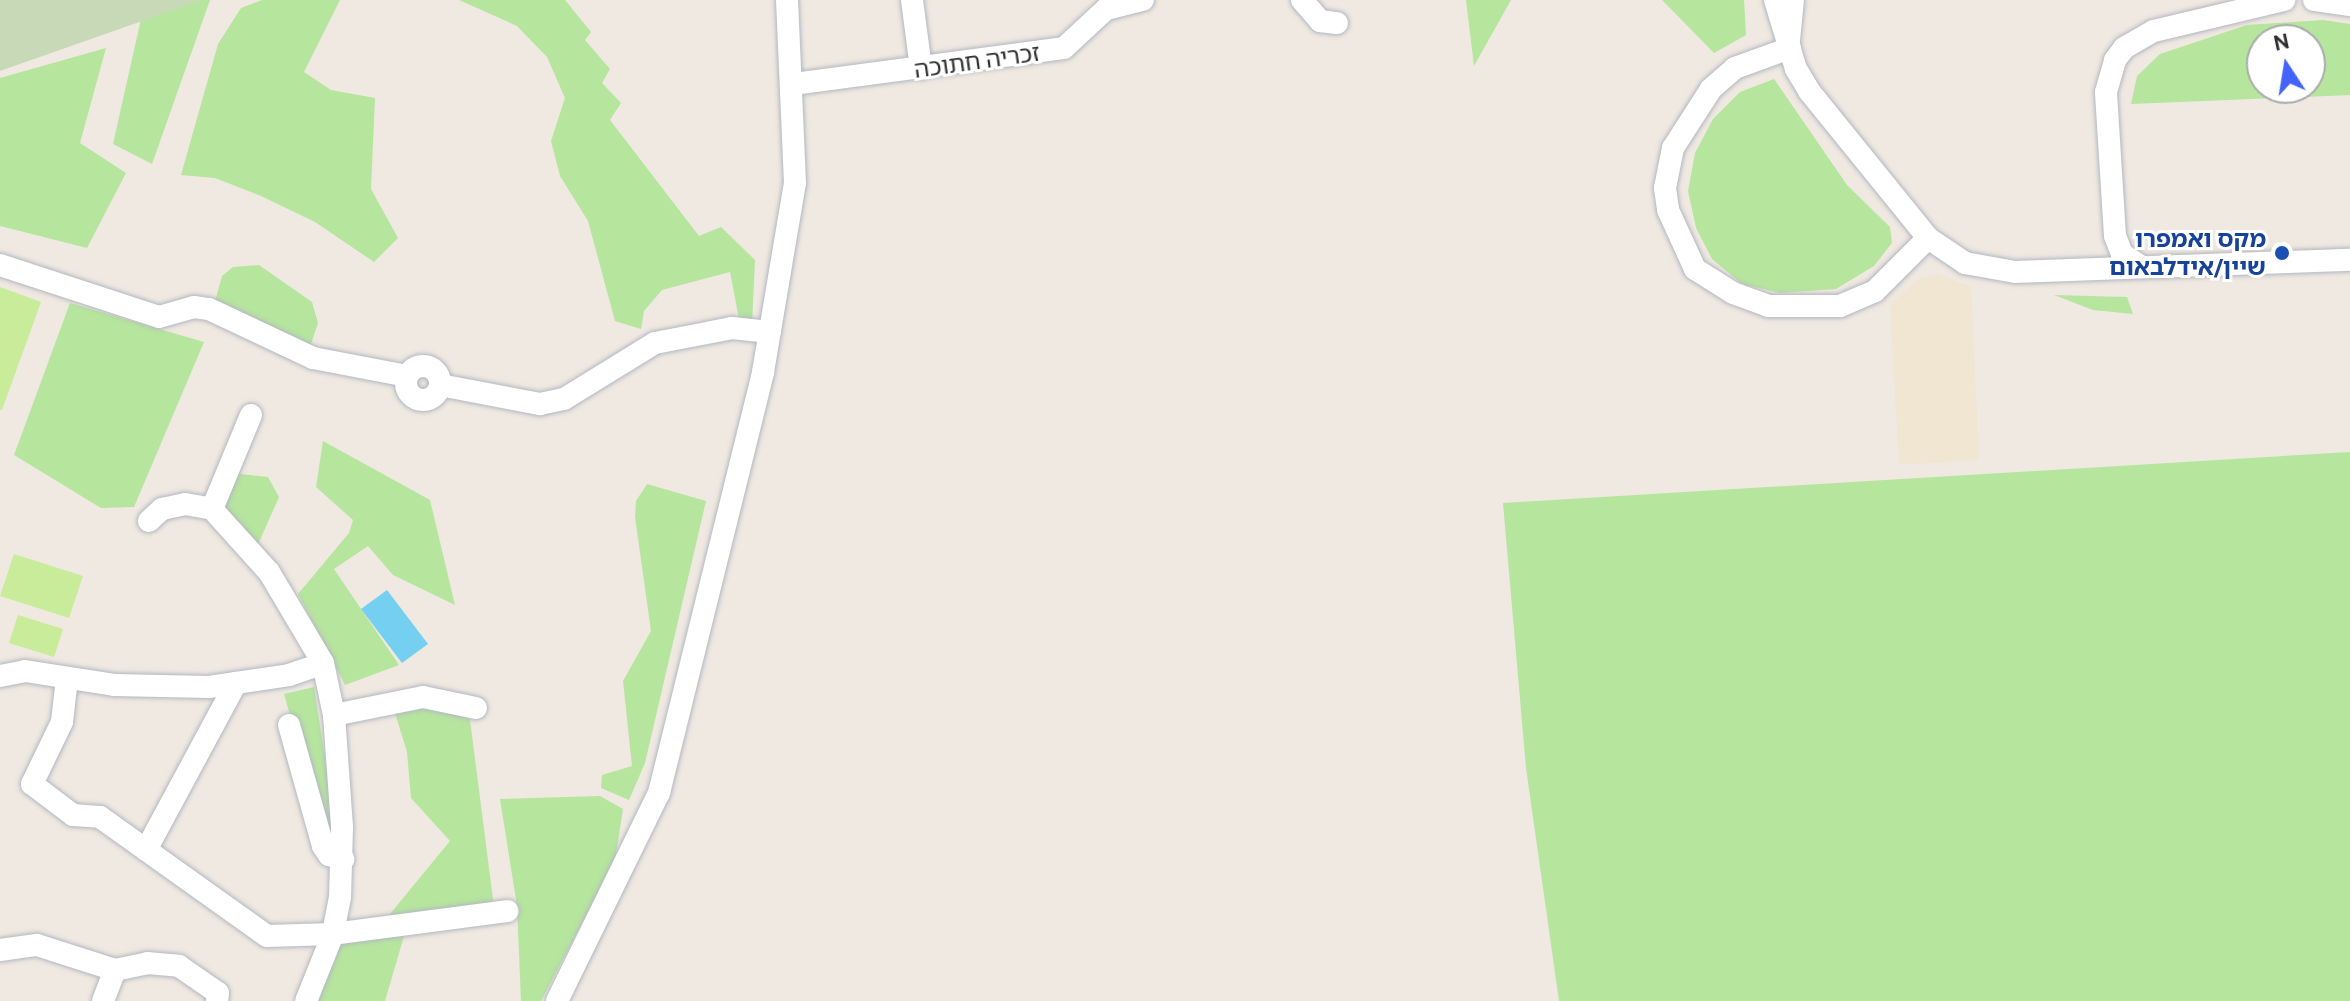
<!DOCTYPE html>
<meta charset="utf-8">
<style>
body{margin:0}
#map{position:relative;width:2350px;height:1001px;overflow:hidden;background:#efe9e1;font-family:Cabin,"Noto Sans Hebrew",sans-serif}
div>[style]{position:absolute}
.education>*{inset:0;background:#f0e6d1}
.green>*{inset:0;background:#b6e59e}
.cemetery>*{inset:0;background:#c8d9b8}
.pitch>*{inset:0;background:#c9ec9a}
.water>*{inset:0;background:#75cff0}
.roads{filter:drop-shadow(0 0 2px #b4b7c1) drop-shadow(0 0 2px #b4b7c1)}
.minor>*{height:22px;margin:-11px;padding:0 11px;transform-origin:11px;border-radius:11px;background:#fff}
.minor>.ring{margin:-11px;padding:0;box-sizing:content-box;background:none;border:22px solid #fff;border-radius:50%}
.dots>*{width:22px;height:22px;translate:-50% -50%;box-sizing:border-box;border:4px solid #fff;border-radius:50%}
span{translate:-50% -50%;white-space:nowrap;text-align:center;line-height:1.15;-webkit-text-stroke:6px #fff;paint-order:stroke}
.street-label{font-size:24px;color:#2e2e2e}
.transit-label{font-size:24px;color:#164399;font-weight:700}
.right{translate:-100% -50%;text-align:right}
.north{position:absolute;left:2246px;top:24px;width:80px;height:80px;box-sizing:border-box;background:#fff;border:2px solid #ababab;border-radius:50%;rotate:348deg;font-size:22px;font-weight:700;line-height:32px;text-align:center;color:#2e2e2e}
.north::after{content:'';display:block;margin:auto;width:28px;height:36px;background:#4264fb;clip-path:polygon(50% 0,100% 100%,50% 72%,0 100%)}
</style>
<div id="map">
<div class="education">
<div style="clip-path:polygon(1938px 274px,1971px 287px,1979px 460px,1899px 465px,1890px 304px,1919px 279px)"></div>
</div>
<div class="green">
<div style="clip-path:polygon(200px 0,210px 0,152px 164px,113px 144px,141px 19px)"></div>
<div style="clip-path:polygon(262px 0,340px 0,304px 72px,331px 90px,375px 98px,371px 189px,398px 238px,374px 262px,315px 222px,261px 196px,215px 178px,181px 175px,218px 44px,241px 8px)"></div>
<div style="clip-path:polygon(459px 0,565px 0,591px 32px,585px 40px,610px 69px,602px 83px,621px 103px,610px 120px,699px 236px,721px 227px,755px 260px,752px 325px,740px 324px,730px 272px,662px 290px,644px 311px,641px 329px,615px 321px,588px 221px,560px 176px,551px 141px,565px 98px,547px 57px,517px 26px)"></div>
<div style="clip-path:polygon(1466px 0,1511px 0,1474px 66px)"></div>
<div style="clip-path:polygon(1662px 0,1744px 0,1746px 35px,1714px 53px)"></div>
<div style="clip-path:polygon(evenodd,2323px 20px,2350px 24px,2350px 95px,2131px 104px,2137px 76px,2160px 54px,2247px 25px,2323px 20px,2310px 40px,2310px 88px,2262px 88px,2262px 40px,2310px 40px)"></div>
<div style="clip-path:polygon(106px 48px,80px 143px,126px 173px,87px 248px,0 226px,0 78px)"></div>
<div style="clip-path:polygon(1774px 79px,1847px 185px,1890px 227px,1892px 243px,1874px 266px,1836px 289px,1780px 293px,1742px 284px,1712px 259px,1696px 228px,1688px 191px,1695px 153px,1713px 119px,1740px 92px)"></div>
<div style="clip-path:polygon(259px 265px,312px 302px,318px 323px,309px 350px,214px 305px,222px 276px,233px 267px)"></div>
<div style="clip-path:polygon(2054px 295px,2127px 297px,2133px 314px,2093px 310px)"></div>
<div style="clip-path:polygon(70px 303px,204px 342px,134px 507px,101px 508px,14px 455px)"></div>
<div style="clip-path:polygon(323px 441px,430px 500px,455px 605px,393px 575px,368px 546px,334px 569px,399px 665px,345px 685px,298px 594px,349px 533px,353px 520px,316px 487px)"></div>
<div style="clip-path:polygon(2350px 452px,2350px 1001px,1559px 1001px,1526px 768px,1503px 503px)"></div>
<div style="clip-path:polygon(232px 473px,268px 477px,279px 497px,256px 549px,218px 510px)"></div>
<div style="clip-path:polygon(647px 484px,706px 501px,645px 763px,629px 800px,601px 788px,602px 775px,632px 766px,623px 681px,651px 631px,635px 517px,636px 501px)"></div>
<div style="clip-path:polygon(314px 687px,335px 822px,335px 839px,319px 816px,284px 694px)"></div>
<div style="clip-path:polygon(417px 705px,469px 712px,494px 907px,393px 922px,390px 914px,450px 841px,411px 798px,407px 752px,394px 710px)"></div>
<div style="clip-path:polygon(600px 796px,623px 809px,615px 861px,541px 1001px,521px 1001px,517px 906px,500px 799px)"></div>
<div style="clip-path:polygon(404px 936px,385px 1001px,314px 1001px,339px 942px)"></div>
</div>
<div class="cemetery">
<div style="clip-path:polygon(0 0,202px 0,0 71px)"></div>
</div>
<div class="pitch">
<div style="clip-path:polygon(0 287px,41px 302px,2px 410px,0 410px)"></div>
<div style="clip-path:polygon(14px 554px,83px 576px,69px 618px,0 596px)"></div>
<div style="clip-path:polygon(18px 615px,63px 629px,54px 657px,9px 643px)"></div>
</div>
<div class="water">
<div style="clip-path:polygon(387px 590px,428px 644px,402px 663px,361px 609px)"></div>
</div>
<div class="roads">
<div class="minor">
<div style="left:912px;top:0;width:69px;rotate:82.5deg"></div>
<div style="left:1302px;top:0;width:28px;rotate:49deg"></div>
<div style="left:1320px;top:21px;width:17px;rotate:7deg"></div>
<div style="left:1775px;top:0;width:72px;rotate:73.1deg"></div>
<div style="left:1796px;top:69px;width:26px;rotate:59deg"></div>
<div style="left:1809px;top:91px;width:189px;rotate:51deg"></div>
<div style="left:1928px;top:238px;width:45px;rotate:34deg"></div>
<div style="left:1965px;top:263px;width:51px;rotate:10.2deg"></div>
<div style="left:2015px;top:272px;width:335px;rotate:-2.1deg"></div>
<div style="left:2314px;top:0;width:36px;rotate:8deg"></div>
<div style="left:1789px;top:40px;width:40px;rotate:-84.3deg"></div>
<div style="left:1790px;top:48px;width:59px;rotate:160deg"></div>
<div style="left:1735px;top:68px;width:32px;rotate:139deg"></div>
<div style="left:1711px;top:89px;width:70px;rotate:122.8deg"></div>
<div style="left:1673px;top:148px;width:41px;rotate:101.3deg"></div>
<div style="left:1665px;top:188px;width:22px;rotate:82deg"></div>
<div style="left:1668px;top:210px;width:65px;rotate:65.4deg"></div>
<div style="left:1695px;top:269px;width:45px;rotate:32.3deg"></div>
<div style="left:1733px;top:293px;width:37px;rotate:20deg"></div>
<div style="left:1768px;top:306px;width:72px"></div>
<div style="left:1840px;top:306px;width:38px;rotate:-23deg"></div>
<div style="left:1875px;top:291px;width:75px;rotate:-45deg"></div>
<div style="left:794px;top:84px;width:272px;rotate:-7.6deg"></div>
<div style="left:1064px;top:48px;width:57px;rotate:-42.9deg"></div>
<div style="left:1106px;top:9px;width:38px;rotate:-14deg"></div>
<div style="left:0;top:265px;width:167px;rotate:18.1deg"></div>
<div style="left:159px;top:317px;width:36px;rotate:-16deg"></div>
<div style="left:194px;top:307px;width:15px;rotate:8deg"></div>
<div style="left:209px;top:309px;width:115px;rotate:25.2deg"></div>
<div style="left:313px;top:358px;width:96px;rotate:10.8deg"></div>
<div style="left:2142px;top:267px;width:24px;rotate:-147deg"></div>
<div style="left:2122px;top:254px;width:19px;rotate:-111deg"></div>
<div style="left:2115px;top:236px;width:144px;rotate:-93.6deg"></div>
<div style="left:2106px;top:92px;width:33px;rotate:-74deg"></div>
<div style="left:2115px;top:60px;width:15px;rotate:-53deg"></div>
<div style="left:2124px;top:48px;width:34px;rotate:-30deg"></div>
<div style="left:2154px;top:31px;width:134px;rotate:-13.4deg"></div>
<div class="ring" style="left:406px;top:366px;width:12px;height:12px"></div>
<div style="left:440px;top:385px;width:102px;rotate:10.8deg"></div>
<div style="left:540px;top:404px;width:25px;rotate:-12deg"></div>
<div style="left:564px;top:399px;width:107px;rotate:-31.6deg"></div>
<div style="left:655px;top:343px;width:78px;rotate:-11deg"></div>
<div style="left:732px;top:328px;width:38px;rotate:6deg"></div>
<div style="left:251px;top:415px;width:102px;rotate:112.5deg"></div>
<div style="left:212px;top:509px;width:85px;rotate:47.9deg"></div>
<div style="left:269px;top:572px;width:106px;rotate:59.3deg"></div>
<div style="left:323px;top:663px;width:53px;rotate:78.1deg"></div>
<div style="left:334px;top:715px;width:112px;rotate:85.9deg"></div>
<div style="left:342px;top:827px;width:70px;rotate:91.6deg"></div>
<div style="left:340px;top:897px;width:38px;rotate:101deg"></div>
<div style="left:333px;top:934px;width:72px;rotate:111.9deg"></div>
<div style="left:149px;top:521px;width:18px;rotate:-43deg"></div>
<div style="left:162px;top:509px;width:24px;rotate:-12deg"></div>
<div style="left:185px;top:504px;width:27px;rotate:10deg"></div>
<div style="left:0;top:676px;width:25px;rotate:-11deg"></div>
<div style="left:25px;top:671px;width:90px;rotate:8.9deg"></div>
<div style="left:114px;top:685px;width:95px;rotate:1.2deg"></div>
<div style="left:209px;top:687px;width:81px;rotate:-8.5deg"></div>
<div style="left:289px;top:675px;width:36px;rotate:-19deg"></div>
<div style="left:67px;top:678px;width:44px;rotate:96.5deg"></div>
<div style="left:62px;top:722px;width:69px;rotate:115.8deg"></div>
<div style="left:32px;top:784px;width:51px;rotate:37.1deg"></div>
<div style="left:73px;top:815px;width:27px;rotate:4deg"></div>
<div style="left:100px;top:817px;width:205px;rotate:35.5deg"></div>
<div style="left:267px;top:936px;width:66px;rotate:-1.7deg"></div>
<div style="left:333px;top:934px;width:176px;rotate:-7.5deg"></div>
<div style="left:334px;top:715px;width:91px;rotate:-11.4deg"></div>
<div style="left:423px;top:697px;width:54px;rotate:11.7deg"></div>
<div style="left:289px;top:725px;width:126px;rotate:74.3deg"></div>
<div style="left:323px;top:846px;width:11px;rotate:56deg"></div>
<div style="left:329px;top:855px;width:15px;rotate:16deg"></div>
<div style="left:146px;top:850px;width:190px;rotate:-61.7deg"></div>
<div style="left:0;top:950px;width:37px;rotate:-8deg"></div>
<div style="left:37px;top:945px;width:82px;rotate:17.8deg"></div>
<div style="left:115px;top:970px;width:33px;rotate:-12deg"></div>
<div style="left:147px;top:963px;width:32px;rotate:5deg"></div>
<div style="left:179px;top:966px;width:47px;rotate:34.7deg"></div>
<div style="left:218px;top:993px;width:8px;rotate:97deg"></div>
<div style="left:103px;top:1001px;width:33px;rotate:-69deg"></div>
<div style="left:557px;top:1001px;width:232px;rotate:-63.9deg"></div>
<div style="left:659px;top:793px;width:434px;rotate:-76.1deg"></div>
<div style="left:763px;top:372px;width:192px;rotate:-80.4deg"></div>
<div style="left:795px;top:183px;width:183px;rotate:-92.5deg"></div>
</div>
</div>
<div class="dots">
<div style="left:2282px;top:253px;background:#1a4fb4"></div>
</div>
<div class="street-label">
<span style="left:977px;top:61px;rotate:-8deg">זכריה חתוכה</span>
</div>
<div class="transit-label">
<span class="right" style="left:2266px;top:253px">מקס ואמפרו<br>שיין/אידלבאום</span>
</div>
<div class="north">N</div>
</div>
